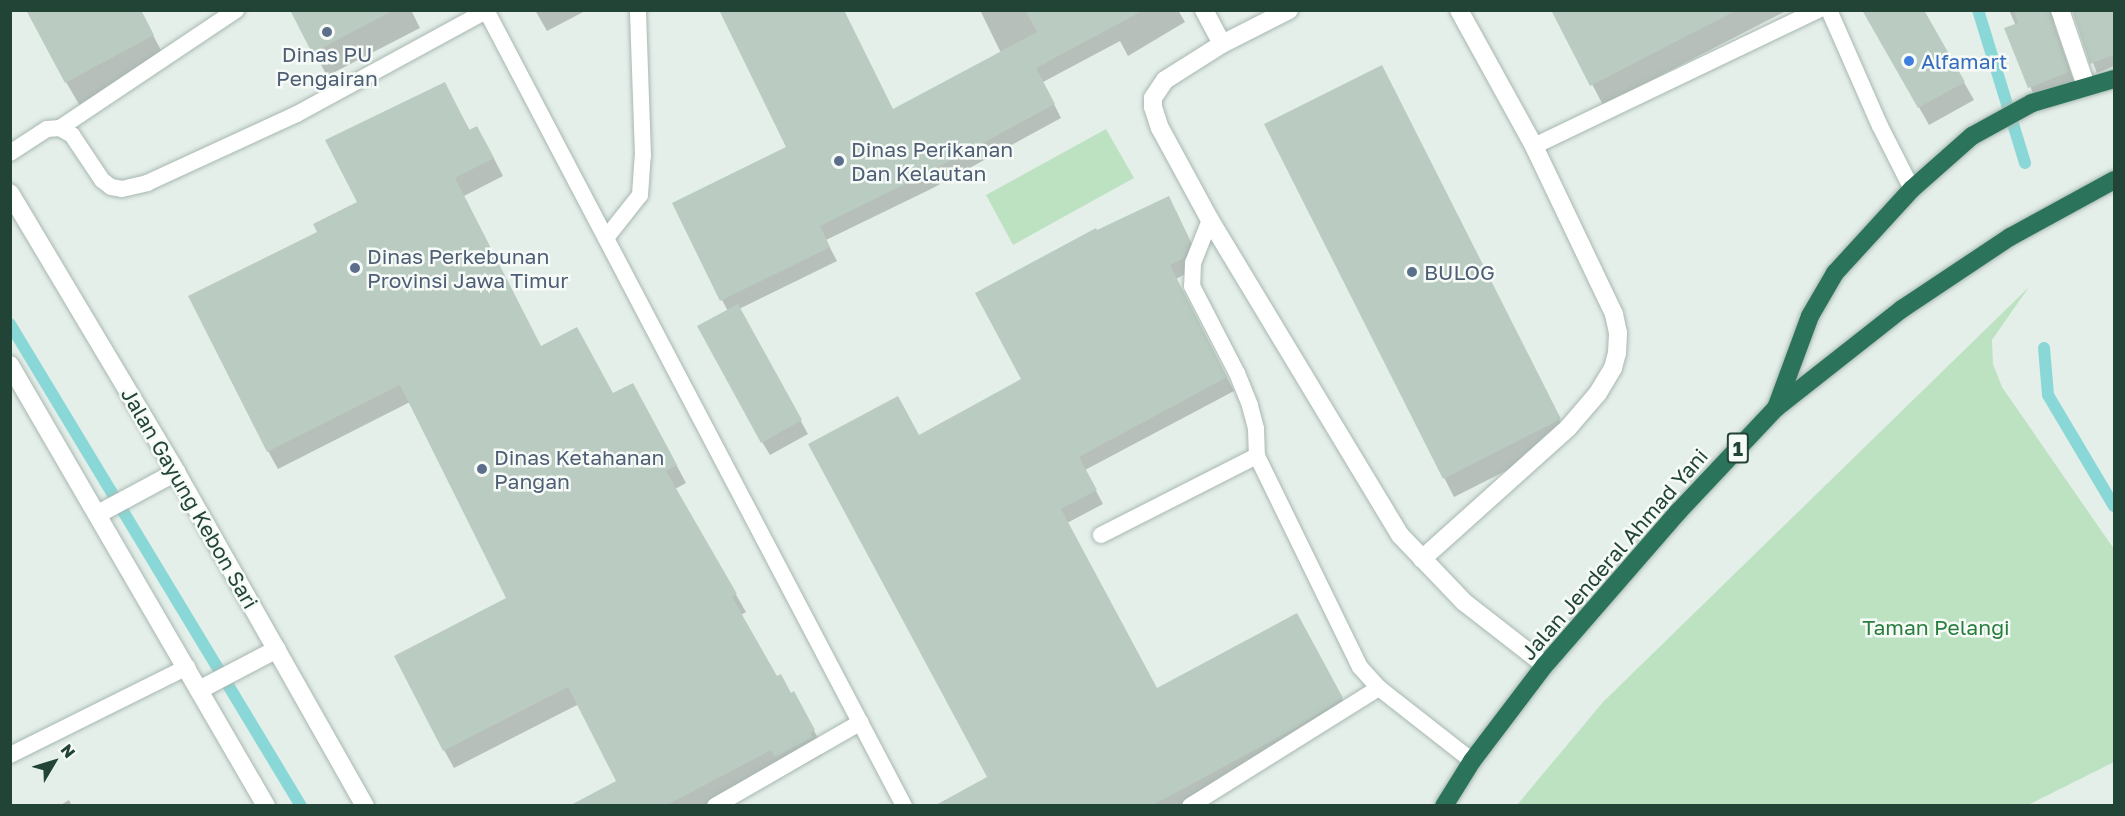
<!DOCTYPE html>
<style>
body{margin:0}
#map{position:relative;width:2125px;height:816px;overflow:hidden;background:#e5efea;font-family:"Golos Text",sans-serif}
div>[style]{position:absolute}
.green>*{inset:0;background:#bde2c2}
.shadow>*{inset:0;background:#0003}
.stream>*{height:12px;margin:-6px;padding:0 6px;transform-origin:6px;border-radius:6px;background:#8ad7d8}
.building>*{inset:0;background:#bacbc2}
.roads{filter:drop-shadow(0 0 2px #a7b8b0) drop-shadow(0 0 2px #a7b8b0)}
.lane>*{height:16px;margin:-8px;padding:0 8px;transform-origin:8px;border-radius:8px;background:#fff}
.street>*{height:18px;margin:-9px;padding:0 9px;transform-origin:9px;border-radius:9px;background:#fff}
.secondary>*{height:18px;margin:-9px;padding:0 9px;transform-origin:9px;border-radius:9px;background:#fff}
.highway>*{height:18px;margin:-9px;padding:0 9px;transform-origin:9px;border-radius:9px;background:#2b735a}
.dots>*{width:16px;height:16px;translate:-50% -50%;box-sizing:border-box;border:3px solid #f7fbf8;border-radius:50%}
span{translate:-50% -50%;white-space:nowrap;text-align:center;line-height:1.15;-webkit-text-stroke:5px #f7fbf8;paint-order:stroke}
.shield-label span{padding:2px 4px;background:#f7fbf8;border:2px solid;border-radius:4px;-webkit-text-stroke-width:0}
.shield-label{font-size:20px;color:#224436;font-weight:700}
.service-label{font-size:21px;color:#4e5e75}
.left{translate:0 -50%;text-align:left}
.shop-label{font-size:21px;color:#366cbe}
.street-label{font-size:21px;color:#224436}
.park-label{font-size:21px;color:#297e3e}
.frame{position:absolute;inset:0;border:12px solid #224436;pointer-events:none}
.north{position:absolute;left:24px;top:732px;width:60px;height:60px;-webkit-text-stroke:4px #f7fbf8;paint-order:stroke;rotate:52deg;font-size:16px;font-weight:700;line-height:24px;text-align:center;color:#224436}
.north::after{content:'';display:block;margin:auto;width:21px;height:27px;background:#224436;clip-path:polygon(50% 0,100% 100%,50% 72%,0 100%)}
</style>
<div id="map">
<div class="green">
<div style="clip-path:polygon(1106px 129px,1134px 178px,1013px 245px,986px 195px)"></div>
<div style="clip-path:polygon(2029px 287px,1992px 340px,1993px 364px,2002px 387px,2114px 549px,2114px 762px,2028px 805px,1517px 805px,1603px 702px)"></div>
</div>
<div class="shadow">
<div style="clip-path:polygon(140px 10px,166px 60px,80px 106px,66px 82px)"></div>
<div style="clip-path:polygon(292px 10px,411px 10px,420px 28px,327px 76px)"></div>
<div style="clip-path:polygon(535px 10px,587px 10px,547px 31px)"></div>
<div style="clip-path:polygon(980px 10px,1178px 10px,1185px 22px,1128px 56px,1120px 41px,1043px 82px,1061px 118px,933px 188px,826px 240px,837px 261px,739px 309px,808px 434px,770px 455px,762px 442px,728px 311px,722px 300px,893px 110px,1001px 53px)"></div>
<div style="clip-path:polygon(1553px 10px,1788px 10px,1603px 105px)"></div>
<div style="clip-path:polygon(1864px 10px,1923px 10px,1974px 100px,1929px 125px)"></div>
<div style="clip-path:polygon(2009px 10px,2060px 10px,2056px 13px,2054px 24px,2074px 82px,2035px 98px,2006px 29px,2016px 26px)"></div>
<div style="clip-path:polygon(2072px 10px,2114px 10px,2114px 66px,2097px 73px)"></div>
<div style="clip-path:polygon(445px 84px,470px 131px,487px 145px,503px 176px,464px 196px,541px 348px,613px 395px,643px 402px,686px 483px,675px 489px,746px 612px,741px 615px,777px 678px,804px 711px,823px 748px,819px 751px,822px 755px,786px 774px,708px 806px,572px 806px,618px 781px,579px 704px,454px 768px,444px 750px,508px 599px,410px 402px,278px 469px,268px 451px,319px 232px,359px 203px)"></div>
<div style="clip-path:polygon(1391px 85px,1569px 439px,1454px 497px,1266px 125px)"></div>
<div style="clip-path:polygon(1176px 211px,1197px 255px,1191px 271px,1176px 279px,1234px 391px,1085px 470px,1103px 504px,1067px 523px,1157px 690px,1304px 628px,1349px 712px,1183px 806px,948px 806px,989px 777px,918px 437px,1023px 380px,1097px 232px)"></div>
<div style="clip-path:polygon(69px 800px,72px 806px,59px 806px)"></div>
</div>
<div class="stream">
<div style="left:1978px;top:10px;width:160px;rotate:72.9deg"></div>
<div style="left:10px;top:324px;width:563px;rotate:58.88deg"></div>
<div style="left:2044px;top:348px;width:47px;rotate:85.1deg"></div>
<div style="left:2048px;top:395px;width:129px;rotate:59.3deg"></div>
</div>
<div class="building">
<div style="clip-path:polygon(26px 10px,141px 10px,154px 35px,65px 83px)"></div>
<div style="clip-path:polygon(290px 10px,394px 10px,312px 53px)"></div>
<div style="clip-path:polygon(719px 10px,844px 10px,893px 109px,1037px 32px,1025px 10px,1144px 10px,1036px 68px,1055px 104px,925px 174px,820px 226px,830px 247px,720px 301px,672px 203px,786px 147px)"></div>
<div style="clip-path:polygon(1551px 10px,1737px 10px,1590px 86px)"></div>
<div style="clip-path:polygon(1862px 10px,1924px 10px,1965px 82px,1918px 108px)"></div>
<div style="clip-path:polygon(2014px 10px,2049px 10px,2069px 72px,2028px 88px,2004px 28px,2018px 23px)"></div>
<div style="clip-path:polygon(2072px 10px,2115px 10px,2115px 54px,2090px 64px)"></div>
<div style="clip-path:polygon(1382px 65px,1561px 419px,1443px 479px,1264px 124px)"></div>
<div style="clip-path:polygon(445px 82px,469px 130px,477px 126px,494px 158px,455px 178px,541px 346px,577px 327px,613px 393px,633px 383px,677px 465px,666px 471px,737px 594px,732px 597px,777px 676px,781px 674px,791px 693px,794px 691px,815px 730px,810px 733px,813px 737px,775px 757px,771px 750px,665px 806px,569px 806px,616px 781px,568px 687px,443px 751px,394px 656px,506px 598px,400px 385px,267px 452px,188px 296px,317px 232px,313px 224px,357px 202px,325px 140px)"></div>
<div style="clip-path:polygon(1169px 196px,1190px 241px,1184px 258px,1170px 265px,1227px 377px,1079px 457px,1097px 490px,1061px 509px,1157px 688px,1297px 613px,1343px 698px,1290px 731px,1151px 806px,934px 806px,987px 777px,808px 444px,898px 396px,919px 435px,1021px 379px,975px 293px,1096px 228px,1097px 230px)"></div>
<div style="clip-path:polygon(738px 304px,802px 420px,761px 443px,697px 326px)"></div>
</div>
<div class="roads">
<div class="lane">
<div style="left:486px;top:10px;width:899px;rotate:62.29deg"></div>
<div style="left:1829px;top:10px;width:127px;rotate:66.3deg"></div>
<div style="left:1880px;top:126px;width:71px;rotate:63.1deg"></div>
<div style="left:60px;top:128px;width:212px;rotate:-33.8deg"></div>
<div style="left:1534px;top:146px;width:315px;rotate:-25.6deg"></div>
<div style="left:10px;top:153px;width:44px;rotate:-33deg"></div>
<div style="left:47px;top:129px;width:13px;rotate:-4deg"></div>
<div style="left:60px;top:128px;width:14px;rotate:30deg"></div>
<div style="left:72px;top:135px;width:54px;rotate:56.3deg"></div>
<div style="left:102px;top:180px;width:11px;rotate:38deg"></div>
<div style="left:111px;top:187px;width:11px;rotate:10deg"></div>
<div style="left:122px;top:189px;width:26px;rotate:-13deg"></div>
<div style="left:147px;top:183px;width:165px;rotate:-24.7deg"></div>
<div style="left:297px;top:114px;width:215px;rotate:-28.6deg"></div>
<div style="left:1210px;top:220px;width:46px;rotate:111.6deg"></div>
<div style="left:1193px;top:263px;width:23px;rotate:92deg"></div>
<div style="left:1192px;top:286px;width:98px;rotate:62.7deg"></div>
<div style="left:1237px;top:373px;width:35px;rotate:68deg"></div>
<div style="left:1250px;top:406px;width:24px;rotate:75deg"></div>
<div style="left:1256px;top:429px;width:27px;rotate:88deg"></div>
<div style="left:606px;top:238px;width:55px;rotate:-51.7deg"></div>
<div style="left:640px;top:195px;width:39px;rotate:-86deg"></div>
<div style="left:643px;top:156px;width:146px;rotate:-92deg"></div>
<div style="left:1101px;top:535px;width:175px;rotate:-26.9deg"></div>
<div style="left:1257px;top:456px;width:235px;rotate:64deg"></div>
<div style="left:1360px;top:667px;width:28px;rotate:48deg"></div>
<div style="left:1379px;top:688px;width:118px;rotate:38.1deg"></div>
<div style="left:10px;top:755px;width:198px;rotate:-26.4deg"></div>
<div style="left:715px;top:806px;width:168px;rotate:-29.9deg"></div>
<div style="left:1190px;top:806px;width:223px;rotate:-32deg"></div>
</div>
<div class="street">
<div style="left:1204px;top:10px;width:38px;rotate:62deg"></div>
<div style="left:1289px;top:10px;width:75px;rotate:153.1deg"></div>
<div style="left:1222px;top:44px;width:67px;rotate:147.7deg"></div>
<div style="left:1165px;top:80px;width:22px;rotate:124deg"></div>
<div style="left:1153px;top:98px;width:9px;rotate:90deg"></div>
<div style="left:1153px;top:107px;width:22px;rotate:72deg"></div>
<div style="left:1160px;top:128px;width:105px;rotate:61.5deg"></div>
<div style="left:1210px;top:220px;width:368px;rotate:58.9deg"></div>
<div style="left:1400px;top:535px;width:93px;rotate:46.3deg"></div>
<div style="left:1464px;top:602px;width:103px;rotate:37.9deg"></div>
<div style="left:2060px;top:10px;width:80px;rotate:71.1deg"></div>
<div style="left:1422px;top:559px;width:196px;rotate:-41.9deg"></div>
<div style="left:1568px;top:428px;width:46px;rotate:-49.4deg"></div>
<div style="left:1598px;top:393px;width:29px;rotate:-59deg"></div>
<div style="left:1613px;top:368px;width:16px;rotate:-75deg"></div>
<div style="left:1617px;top:353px;width:20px;rotate:-87deg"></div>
<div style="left:1618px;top:333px;width:19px;rotate:-102deg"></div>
<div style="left:1614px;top:314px;width:186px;rotate:-115.5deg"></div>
<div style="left:1534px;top:146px;width:155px;rotate:-118.9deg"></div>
</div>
<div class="secondary">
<div style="left:10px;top:193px;width:325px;rotate:59.2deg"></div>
<div style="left:176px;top:472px;width:384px;rotate:60.5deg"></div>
<div style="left:10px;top:365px;width:510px;rotate:59.86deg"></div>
<div style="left:98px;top:514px;width:89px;rotate:-28.3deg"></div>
<div style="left:199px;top:690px;width:88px;rotate:-27.7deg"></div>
</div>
<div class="highway">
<div style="left:1776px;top:408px;width:98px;rotate:-69.7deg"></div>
<div style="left:1810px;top:316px;width:50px;rotate:-59.8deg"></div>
<div style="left:1835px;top:273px;width:114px;rotate:-47.5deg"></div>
<div style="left:1912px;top:189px;width:80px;rotate:-41.5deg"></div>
<div style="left:1972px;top:136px;width:68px;rotate:-28.8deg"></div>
<div style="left:2032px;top:103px;width:85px;rotate:-16.3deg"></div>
<div style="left:1444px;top:806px;width:53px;rotate:-58.1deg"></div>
<div style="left:1472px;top:761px;width:121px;rotate:-52.8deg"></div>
<div style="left:1545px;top:665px;width:203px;rotate:-49deg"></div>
<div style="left:1678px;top:512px;width:143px;rotate:-46.7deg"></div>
<div style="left:1776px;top:408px;width:160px;rotate:-38.2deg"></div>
<div style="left:1902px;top:309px;width:130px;rotate:-33.7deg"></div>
<div style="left:2010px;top:237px;width:119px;rotate:-28.7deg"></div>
</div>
</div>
<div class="dots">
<div style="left:327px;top:32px;background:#5c6f8a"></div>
<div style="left:1909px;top:61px;background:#3f7fe0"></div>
<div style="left:839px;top:161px;background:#5c6f8a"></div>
<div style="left:355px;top:268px;background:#5c6f8a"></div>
<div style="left:1412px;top:272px;background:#5c6f8a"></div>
<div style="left:482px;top:469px;background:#5c6f8a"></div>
</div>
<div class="shield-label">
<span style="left:1738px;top:448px">1</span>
</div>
<div class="service-label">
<span style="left:327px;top:66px">Dinas PU<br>Pengairan</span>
<span class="left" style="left:851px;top:161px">Dinas Perikanan<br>Dan Kelautan</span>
<span class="left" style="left:367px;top:268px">Dinas Perkebunan<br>Provinsi Jawa Timur</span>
<span class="left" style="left:1424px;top:272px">BULOG</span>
<span class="left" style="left:494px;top:469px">Dinas Ketahanan<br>Pangan</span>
</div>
<div class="shop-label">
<span class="left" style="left:1921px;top:61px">Alfamart</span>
</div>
<div class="street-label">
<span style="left:190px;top:498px;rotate:60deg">Jalan Gayung Kebon Sari</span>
<span style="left:1614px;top:554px;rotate:-49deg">Jalan Jenderal Ahmad Yani</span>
</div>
<div class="park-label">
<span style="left:1936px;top:627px">Taman Pelangi</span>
</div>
<div class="frame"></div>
<div class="north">N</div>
</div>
